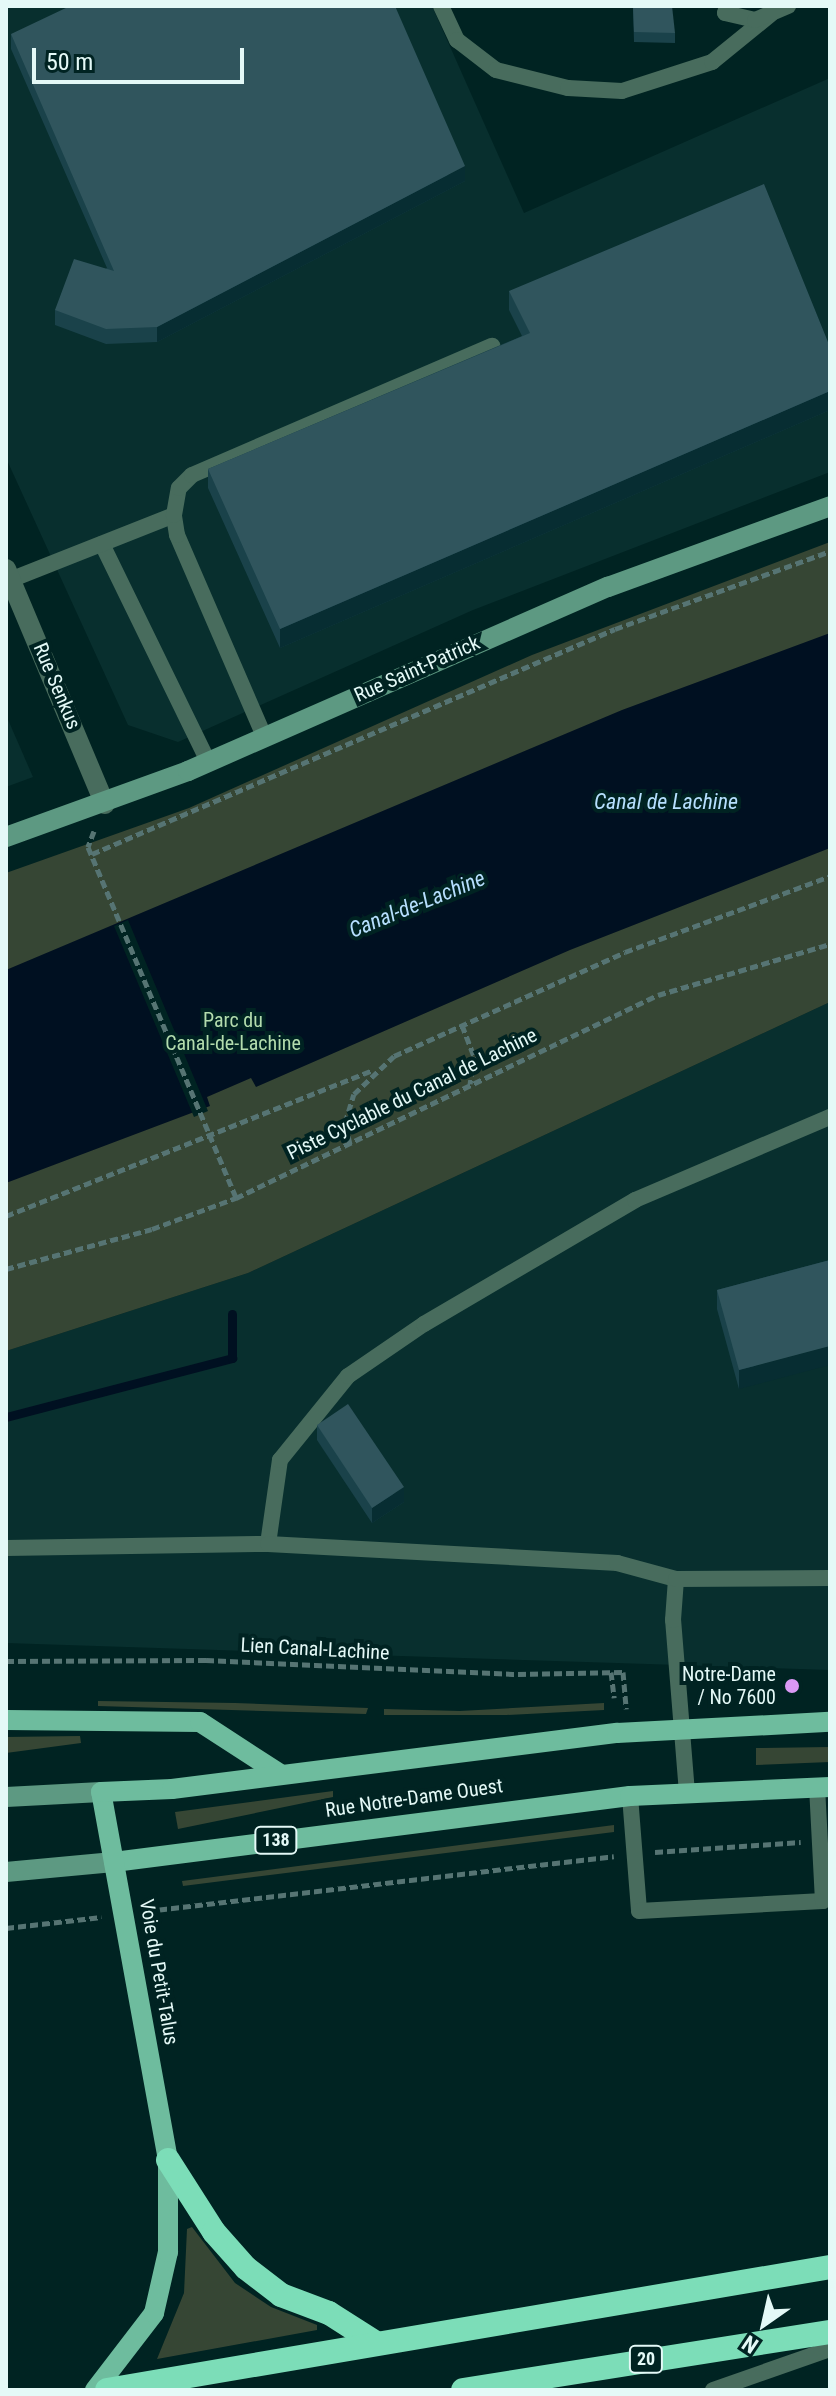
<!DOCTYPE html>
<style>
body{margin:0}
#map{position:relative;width:836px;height:2396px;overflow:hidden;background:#002322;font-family:"Roboto Condensed",sans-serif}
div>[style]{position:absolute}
.built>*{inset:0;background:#082f2e}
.green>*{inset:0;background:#364634}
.water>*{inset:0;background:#001021}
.pier>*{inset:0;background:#002322}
.stream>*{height:9px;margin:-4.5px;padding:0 4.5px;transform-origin:4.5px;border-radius:4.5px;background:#001021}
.path>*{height:5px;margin-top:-2.5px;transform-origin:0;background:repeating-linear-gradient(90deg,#567473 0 8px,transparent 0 12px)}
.service>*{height:16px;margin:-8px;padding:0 8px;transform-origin:8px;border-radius:8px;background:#486c5d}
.tertiary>*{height:20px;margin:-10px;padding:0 10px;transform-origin:10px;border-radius:10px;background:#486c5d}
.secondary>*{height:20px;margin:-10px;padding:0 10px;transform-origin:10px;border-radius:10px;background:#5d9982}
.primary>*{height:20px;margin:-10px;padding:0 10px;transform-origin:10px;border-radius:10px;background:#6ebc9e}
.motorway>*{height:24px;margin:-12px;padding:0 12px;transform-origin:12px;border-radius:12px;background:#7cddb8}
.wall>*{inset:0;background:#1a424a}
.shaded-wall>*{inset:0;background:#072d32}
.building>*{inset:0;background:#30555d}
.dots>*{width:22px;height:22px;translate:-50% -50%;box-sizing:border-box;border:4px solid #002322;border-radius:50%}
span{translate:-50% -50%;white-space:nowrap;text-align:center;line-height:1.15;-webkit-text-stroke:8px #002322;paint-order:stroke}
.shield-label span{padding:2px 6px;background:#002322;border:2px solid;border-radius:6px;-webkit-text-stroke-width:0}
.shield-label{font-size:18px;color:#e4f9f7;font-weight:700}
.street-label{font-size:20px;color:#e4f9f7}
.park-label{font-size:20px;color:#b3dcae}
.poi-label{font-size:20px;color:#e4f9f7}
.right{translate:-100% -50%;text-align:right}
.water-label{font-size:22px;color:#b6dffe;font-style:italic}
.frame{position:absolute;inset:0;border:8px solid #e4f9f7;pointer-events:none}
.north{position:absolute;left:724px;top:2284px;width:80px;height:80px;-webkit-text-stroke:6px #002322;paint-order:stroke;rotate:214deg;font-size:22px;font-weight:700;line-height:32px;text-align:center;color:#e4f9f7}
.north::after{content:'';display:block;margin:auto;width:28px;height:36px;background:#e4f9f7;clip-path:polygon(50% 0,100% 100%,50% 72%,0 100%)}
.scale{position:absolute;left:32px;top:48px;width:212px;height:36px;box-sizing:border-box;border:4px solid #e4f9f7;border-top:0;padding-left:10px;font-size:24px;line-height:28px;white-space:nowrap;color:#e4f9f7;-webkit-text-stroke:6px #002322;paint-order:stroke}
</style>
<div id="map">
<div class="built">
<div style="clip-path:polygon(6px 6px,432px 6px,524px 213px,830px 78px,830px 472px,473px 610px,178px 742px,128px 725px,6px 458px)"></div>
<div style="clip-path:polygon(6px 715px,33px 777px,6px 787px)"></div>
<div style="clip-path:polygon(830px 1002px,830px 1670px,6px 1643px,6px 1351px,248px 1273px)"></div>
</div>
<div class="green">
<div style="clip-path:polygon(830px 542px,830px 1002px,248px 1273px,6px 1351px,6px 873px,189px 808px,532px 655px)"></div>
<div style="clip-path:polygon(98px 1701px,235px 1703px,368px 1708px,366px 1714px,98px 1706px)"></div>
<div style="clip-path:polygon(604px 1703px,604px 1710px,506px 1715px,384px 1715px,384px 1709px,460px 1711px)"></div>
<div style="clip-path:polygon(80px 1736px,81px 1743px,6px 1753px,6px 1737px)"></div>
<div style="clip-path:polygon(830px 1747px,830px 1762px,756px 1765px,756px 1748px)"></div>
<div style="clip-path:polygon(333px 1791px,333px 1797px,178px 1829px,175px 1812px)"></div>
<div style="clip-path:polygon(614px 1825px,614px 1832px,183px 1886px,182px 1881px)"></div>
<div style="clip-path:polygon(192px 2227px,235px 2283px,271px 2307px,317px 2325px,317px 2330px,157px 2359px,184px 2293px,187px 2229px)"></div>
</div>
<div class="water">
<div style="clip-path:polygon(830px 633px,830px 848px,570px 950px,256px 1087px,251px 1078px,207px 1097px,210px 1106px,6px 1183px,6px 970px,622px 710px)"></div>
</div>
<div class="pier">
<div style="clip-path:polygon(128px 920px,208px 1111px,194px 1117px,114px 926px)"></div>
</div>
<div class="stream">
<div style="left:6px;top:1417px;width:234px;rotate:-14.6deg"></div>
<div style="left:232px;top:1358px;width:44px;rotate:-90deg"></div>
</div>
<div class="path">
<div style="left:94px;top:831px;width:17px;rotate:111deg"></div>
<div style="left:88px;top:847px;width:381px;rotate:67.1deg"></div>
<div style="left:92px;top:854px;width:569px;rotate:-23.28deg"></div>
<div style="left:615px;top:629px;width:229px;rotate:-19.9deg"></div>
<div style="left:462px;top:1025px;width:33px;rotate:69deg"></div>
<div style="left:474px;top:1056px;width:28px;rotate:98deg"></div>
<div style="left:350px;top:1144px;width:22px;rotate:-103deg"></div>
<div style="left:345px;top:1123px;width:30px;rotate:-73deg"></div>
<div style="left:354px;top:1094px;width:55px;rotate:-43.5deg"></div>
<div style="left:394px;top:1056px;width:253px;rotate:-24.2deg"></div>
<div style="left:625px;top:952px;width:219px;rotate:-20.3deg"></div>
<div style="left:6px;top:1216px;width:395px;rotate:-21.7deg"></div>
<div style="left:6px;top:1269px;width:151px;rotate:-15.3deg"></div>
<div style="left:152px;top:1229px;width:90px;rotate:-20.3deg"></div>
<div style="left:236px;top:1198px;width:468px;rotate:-25.7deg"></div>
<div style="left:658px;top:995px;width:179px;rotate:-16.5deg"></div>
<div style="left:6px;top:1661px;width:200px;rotate:-0.3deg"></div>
<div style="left:206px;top:1660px;width:312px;rotate:2.6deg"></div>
<div style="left:518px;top:1674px;width:105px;rotate:-1.1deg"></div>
<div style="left:623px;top:1672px;width:37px;rotate:85deg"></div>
<div style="left:611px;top:1672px;width:26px;rotate:83deg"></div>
<div style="left:655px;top:1852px;width:146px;rotate:-3.9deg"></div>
<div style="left:147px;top:1911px;width:470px;rotate:-6.7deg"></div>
<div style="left:6px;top:1928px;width:96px;rotate:-6.6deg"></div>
</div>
<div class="service">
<div style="left:441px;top:6px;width:38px;rotate:65deg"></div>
<div style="left:457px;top:40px;width:49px;rotate:37.6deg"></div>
<div style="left:496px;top:70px;width:74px;rotate:14deg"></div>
<div style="left:568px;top:88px;width:54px;rotate:3.2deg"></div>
<div style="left:622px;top:91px;width:95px;rotate:-17.9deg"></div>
<div style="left:712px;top:62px;width:76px;rotate:-39.1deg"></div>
<div style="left:727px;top:6px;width:7px;rotate:106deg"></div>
<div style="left:725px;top:13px;width:31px;rotate:13deg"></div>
<div style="left:755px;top:20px;width:36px;rotate:-23deg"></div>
<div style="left:102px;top:544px;width:242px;rotate:64deg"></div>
<div style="left:10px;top:580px;width:176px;rotate:-21.6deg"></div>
<div style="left:264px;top:736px;width:219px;rotate:-113.4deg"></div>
<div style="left:177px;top:535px;width:20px;rotate:-99deg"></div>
<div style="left:174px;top:515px;width:27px;rotate:-80deg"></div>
<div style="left:179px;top:488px;width:18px;rotate:-45deg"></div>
<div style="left:192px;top:475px;width:327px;rotate:-23.3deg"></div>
<div style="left:268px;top:1544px;width:85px;rotate:-81.9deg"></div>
<div style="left:280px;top:1460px;width:108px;rotate:-51deg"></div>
<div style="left:348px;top:1376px;width:92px;rotate:-34.4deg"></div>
<div style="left:424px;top:1324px;width:245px;rotate:-30.4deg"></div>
<div style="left:635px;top:1200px;width:212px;rotate:-23.1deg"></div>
<div style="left:6px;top:1548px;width:262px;rotate:-0.9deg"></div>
<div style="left:268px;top:1544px;width:350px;rotate:3.1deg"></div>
<div style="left:617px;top:1563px;width:61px;rotate:15.2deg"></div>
<div style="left:687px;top:1793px;width:174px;rotate:-94.6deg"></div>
<div style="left:673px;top:1620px;width:41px;rotate:-85.8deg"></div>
<div style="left:676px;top:1579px;width:154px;rotate:-0.4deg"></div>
<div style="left:630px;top:1796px;width:115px;rotate:85.5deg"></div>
<div style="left:639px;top:1911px;width:184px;rotate:-3.1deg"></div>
<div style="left:823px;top:1901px;width:114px;rotate:-93deg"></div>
<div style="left:713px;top:2390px;width:124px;rotate:-19.3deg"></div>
</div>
<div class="tertiary">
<div style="left:6px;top:569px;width:255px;rotate:67.2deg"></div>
</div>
<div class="secondary">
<div style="left:6px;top:837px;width:194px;rotate:-19.9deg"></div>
<div style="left:188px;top:771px;width:459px;rotate:-23.7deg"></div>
<div style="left:608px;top:587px;width:236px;rotate:-20deg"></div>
<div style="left:6px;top:1797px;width:95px;rotate:-3deg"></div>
<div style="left:6px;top:1872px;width:108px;rotate:-5.3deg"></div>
</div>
<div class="primary">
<div style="left:6px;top:1720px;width:194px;rotate:0.6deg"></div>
<div style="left:200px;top:1722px;width:95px;rotate:33deg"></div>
<div style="left:114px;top:1862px;width:520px;rotate:-7.29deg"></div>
<div style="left:630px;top:1796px;width:200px;rotate:-2.6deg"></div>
<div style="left:95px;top:2390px;width:97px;rotate:-52.5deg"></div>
<div style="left:154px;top:2313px;width:63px;rotate:-77.1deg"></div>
<div style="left:168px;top:2252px;width:92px;rotate:-90deg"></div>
<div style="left:168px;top:2160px;width:374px;rotate:-100.3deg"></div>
<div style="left:101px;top:1792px;width:71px;rotate:-2.4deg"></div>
<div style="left:172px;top:1789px;width:449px;rotate:-7.2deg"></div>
<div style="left:617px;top:1733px;width:213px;rotate:-3deg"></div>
</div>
<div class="motorway">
<div style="left:168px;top:2160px;width:85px;rotate:57.4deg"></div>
<div style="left:214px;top:2232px;width:48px;rotate:48.4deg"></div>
<div style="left:246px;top:2268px;width:44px;rotate:37.6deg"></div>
<div style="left:281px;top:2295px;width:51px;rotate:20.6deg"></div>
<div style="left:329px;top:2313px;width:56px;rotate:32.6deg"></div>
<div style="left:107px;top:2390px;width:733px;rotate:-9.65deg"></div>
<div style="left:463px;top:2390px;width:372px;rotate:-9deg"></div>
</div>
<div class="wall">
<div style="clip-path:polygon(633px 6px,675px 33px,675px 43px,634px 42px)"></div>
<div style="clip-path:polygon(11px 34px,465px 181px,157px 342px,106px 344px,55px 325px,55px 310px,107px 268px,11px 49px)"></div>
<div style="clip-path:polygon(509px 291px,830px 347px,830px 410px,280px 648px,208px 488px,208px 469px,522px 336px,509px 310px)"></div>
<div style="clip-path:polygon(830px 1260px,739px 1389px,717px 1309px,717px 1290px)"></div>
<div style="clip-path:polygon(317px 1425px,404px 1502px,372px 1523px,317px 1440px)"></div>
</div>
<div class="shaded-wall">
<div style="clip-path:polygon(465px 166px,465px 181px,157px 342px,157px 327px)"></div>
<div style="clip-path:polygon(830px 391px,830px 410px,280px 648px,280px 629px)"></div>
<div style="clip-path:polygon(830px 1346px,830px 1365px,739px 1389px,739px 1370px)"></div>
<div style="clip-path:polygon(404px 1487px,404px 1502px,372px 1523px,372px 1508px)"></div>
</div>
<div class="building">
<div style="clip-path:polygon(70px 6px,395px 6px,465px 166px,157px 327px,106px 329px,55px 310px,74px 259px,114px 271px,11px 34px)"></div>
<div style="clip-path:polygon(633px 6px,672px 6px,675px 33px,634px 32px)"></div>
<div style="clip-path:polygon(764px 184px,830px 347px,830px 391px,280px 629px,208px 469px,530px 333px,509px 291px)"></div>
<div style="clip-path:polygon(830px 1260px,830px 1346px,739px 1370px,717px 1290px)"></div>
<div style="clip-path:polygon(348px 1404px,404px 1487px,372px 1508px,317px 1425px)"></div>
</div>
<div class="dots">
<div style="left:792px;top:1686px;background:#db99f5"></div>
</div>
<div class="shield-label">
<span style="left:276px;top:1840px">138</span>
<span style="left:646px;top:2359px">20</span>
</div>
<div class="street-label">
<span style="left:417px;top:669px;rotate:-24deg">Rue Saint-Patrick</span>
<span style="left:57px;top:686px;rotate:67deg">Rue Senkus</span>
<span style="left:412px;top:1094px;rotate:-26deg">Piste Cyclable du Canal de Lachine</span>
<span style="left:315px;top:1649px;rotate:3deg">Lien Canal-Lachine</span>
<span style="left:414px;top:1798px;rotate:-8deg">Rue Notre-Dame Ouest</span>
<span style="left:159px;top:1972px;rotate:80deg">Voie du Petit-Talus</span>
</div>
<div class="park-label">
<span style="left:233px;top:1032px">Parc du<br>Canal-de-Lachine</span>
</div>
<div class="poi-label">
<span class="right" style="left:776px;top:1686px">Notre-Dame<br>/ No 7600</span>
</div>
<div class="water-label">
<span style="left:666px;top:802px">Canal de Lachine</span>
<span style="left:417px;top:904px;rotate:-22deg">Canal-de-Lachine</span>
</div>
<div class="frame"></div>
<div class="north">N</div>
<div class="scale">50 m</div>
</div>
